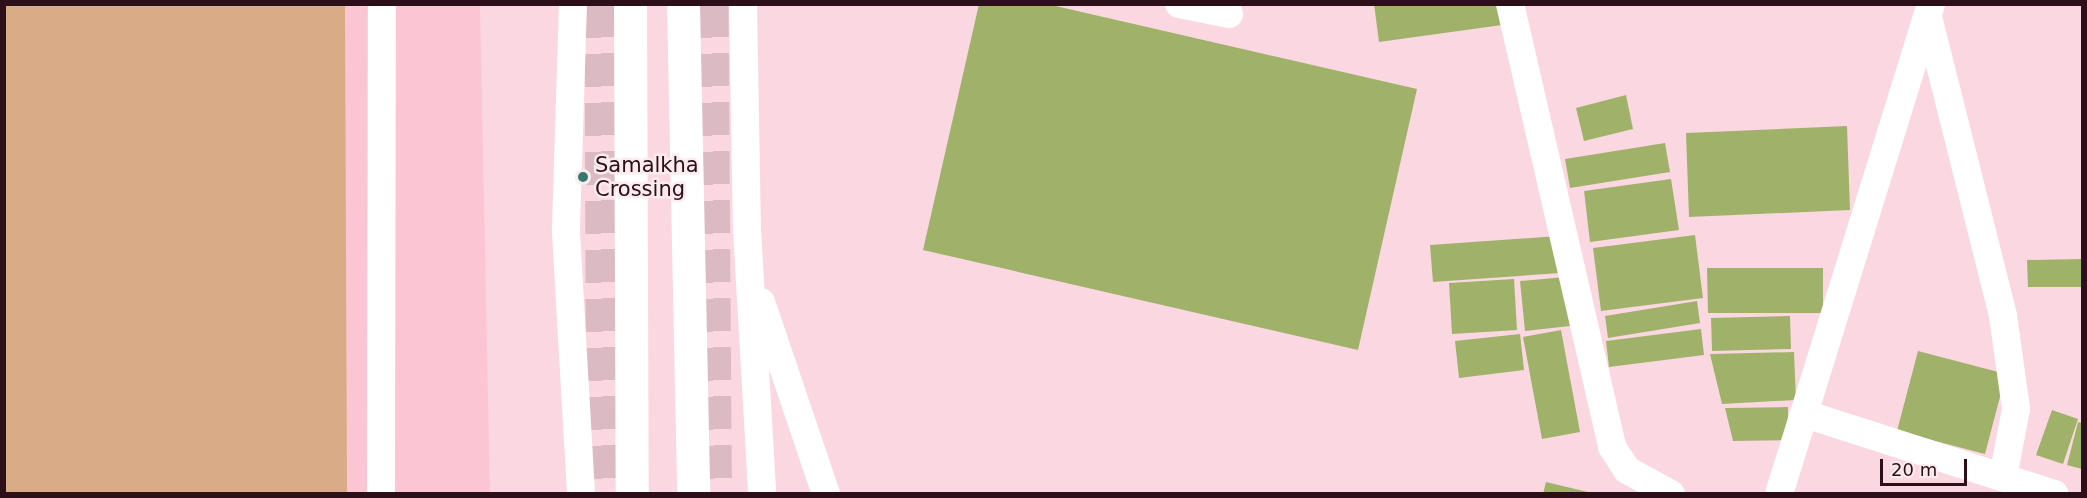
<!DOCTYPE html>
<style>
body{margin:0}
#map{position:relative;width:2087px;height:498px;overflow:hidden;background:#fbd8e1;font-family:"DejaVu Sans",sans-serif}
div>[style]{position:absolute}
.built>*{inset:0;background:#fcc5d4}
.green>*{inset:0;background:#d9ac87}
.building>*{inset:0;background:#a0b269}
.highway-tunnel>*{height:33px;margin-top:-16.5px;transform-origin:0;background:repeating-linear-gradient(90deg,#dcbac3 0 33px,transparent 0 49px)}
.minor>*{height:28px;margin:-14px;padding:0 14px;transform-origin:14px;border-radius:14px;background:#fff}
.highway>*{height:33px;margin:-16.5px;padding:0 16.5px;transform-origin:16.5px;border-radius:16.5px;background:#fff}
.dots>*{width:16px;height:16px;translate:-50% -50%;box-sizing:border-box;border:3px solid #fcebef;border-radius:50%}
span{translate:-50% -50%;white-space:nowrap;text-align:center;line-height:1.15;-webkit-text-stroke:5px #fcebef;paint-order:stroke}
.poi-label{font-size:21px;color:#2c0f19}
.left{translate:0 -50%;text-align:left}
.frame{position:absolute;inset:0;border:6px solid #2c0f19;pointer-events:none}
.scale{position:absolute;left:1880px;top:459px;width:87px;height:27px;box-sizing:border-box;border:3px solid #2c0f19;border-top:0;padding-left:8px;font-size:18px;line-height:21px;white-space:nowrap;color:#2c0f19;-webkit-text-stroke:4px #fcebef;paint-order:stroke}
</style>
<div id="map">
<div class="built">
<div style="clip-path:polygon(4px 5px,480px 5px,490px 493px,5px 493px)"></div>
</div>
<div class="green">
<div style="clip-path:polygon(4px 5px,345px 5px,347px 493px,5px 493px)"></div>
</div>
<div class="building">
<div style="clip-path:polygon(979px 4px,1047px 4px,1417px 89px,1358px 350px,923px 250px)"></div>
<div style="clip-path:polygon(1374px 4px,1499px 4px,1502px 25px,1379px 42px)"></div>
<div style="clip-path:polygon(1626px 95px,1633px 129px,1584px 141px,1576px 108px)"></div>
<div style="clip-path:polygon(1847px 126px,1850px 210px,1689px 217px,1686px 133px)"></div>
<div style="clip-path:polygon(1665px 143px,1670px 172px,1570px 188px,1565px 159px)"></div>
<div style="clip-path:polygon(1671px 179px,1679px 230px,1590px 242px,1584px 191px)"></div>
<div style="clip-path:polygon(1695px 235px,1703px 298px,1601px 311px,1593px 248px)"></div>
<div style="clip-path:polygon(1558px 236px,1560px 273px,1433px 282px,1430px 245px)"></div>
<div style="clip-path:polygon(2082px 259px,2082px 287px,2028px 287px,2027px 260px)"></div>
<div style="clip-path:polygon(1707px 268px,1823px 268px,1823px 313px,1708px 313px)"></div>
<div style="clip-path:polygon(1565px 277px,1570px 326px,1525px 331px,1520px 281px)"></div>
<div style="clip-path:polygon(1514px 279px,1517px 330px,1452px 334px,1449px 283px)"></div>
<div style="clip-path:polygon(1697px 301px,1700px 323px,1608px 338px,1605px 316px)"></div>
<div style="clip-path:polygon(1790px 316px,1791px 349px,1712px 351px,1711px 318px)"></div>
<div style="clip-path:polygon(1701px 329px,1704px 355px,1609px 367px,1606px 341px)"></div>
<div style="clip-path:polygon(1561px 330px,1580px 432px,1542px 439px,1523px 337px)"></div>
<div style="clip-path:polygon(1520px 334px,1524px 370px,1459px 378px,1455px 341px)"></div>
<div style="clip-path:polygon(1918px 351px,2006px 374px,1985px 454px,1897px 431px)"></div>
<div style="clip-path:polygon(1794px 352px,1796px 400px,1722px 404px,1710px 354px)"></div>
<div style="clip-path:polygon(1788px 407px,1788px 440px,1733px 441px,1725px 408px)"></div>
<div style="clip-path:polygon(2052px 410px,2078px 419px,2063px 464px,2036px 455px)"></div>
<div style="clip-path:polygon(2078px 422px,2082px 423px,2082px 469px,2067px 465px)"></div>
<div style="clip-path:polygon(1546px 482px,1592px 493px,1592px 494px,1543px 494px)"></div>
</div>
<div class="highway-tunnel">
<div style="left:601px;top:4px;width:490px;rotate:89.8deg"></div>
<div style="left:712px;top:4px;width:490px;rotate:89.6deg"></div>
</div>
<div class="minor">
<div style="left:573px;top:4px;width:229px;rotate:91.8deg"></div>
<div style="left:566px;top:233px;width:261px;rotate:86.7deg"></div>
<div style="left:743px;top:4px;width:226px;rotate:89deg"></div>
<div style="left:747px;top:230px;width:264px;rotate:86.7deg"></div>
<div style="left:1179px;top:4px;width:51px;rotate:11.3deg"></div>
<div style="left:1510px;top:4px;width:455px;rotate:77deg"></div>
<div style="left:1612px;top:447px;width:27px;rotate:57deg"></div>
<div style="left:1627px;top:470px;width:50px;rotate:28.6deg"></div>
<div style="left:1928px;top:17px;width:308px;rotate:75.9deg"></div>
<div style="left:2003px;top:316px;width:94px;rotate:82deg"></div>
<div style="left:2016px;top:409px;width:69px;rotate:100.8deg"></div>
<div style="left:761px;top:302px;width:203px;rotate:71.3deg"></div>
<div style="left:1805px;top:414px;width:262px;rotate:17.8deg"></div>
<div style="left:381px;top:494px;width:490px;rotate:-89.9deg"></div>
<div style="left:1779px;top:494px;width:513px;rotate:-72.77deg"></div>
</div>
<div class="highway">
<div style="left:630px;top:4px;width:490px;rotate:89.8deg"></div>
<div style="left:683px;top:4px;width:490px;rotate:88.8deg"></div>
</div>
<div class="dots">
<div style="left:583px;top:177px;background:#357a6e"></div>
</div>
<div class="poi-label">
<span class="left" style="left:595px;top:177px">Samalkha<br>Crossing</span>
</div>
<div class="frame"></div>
<div class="scale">20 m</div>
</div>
